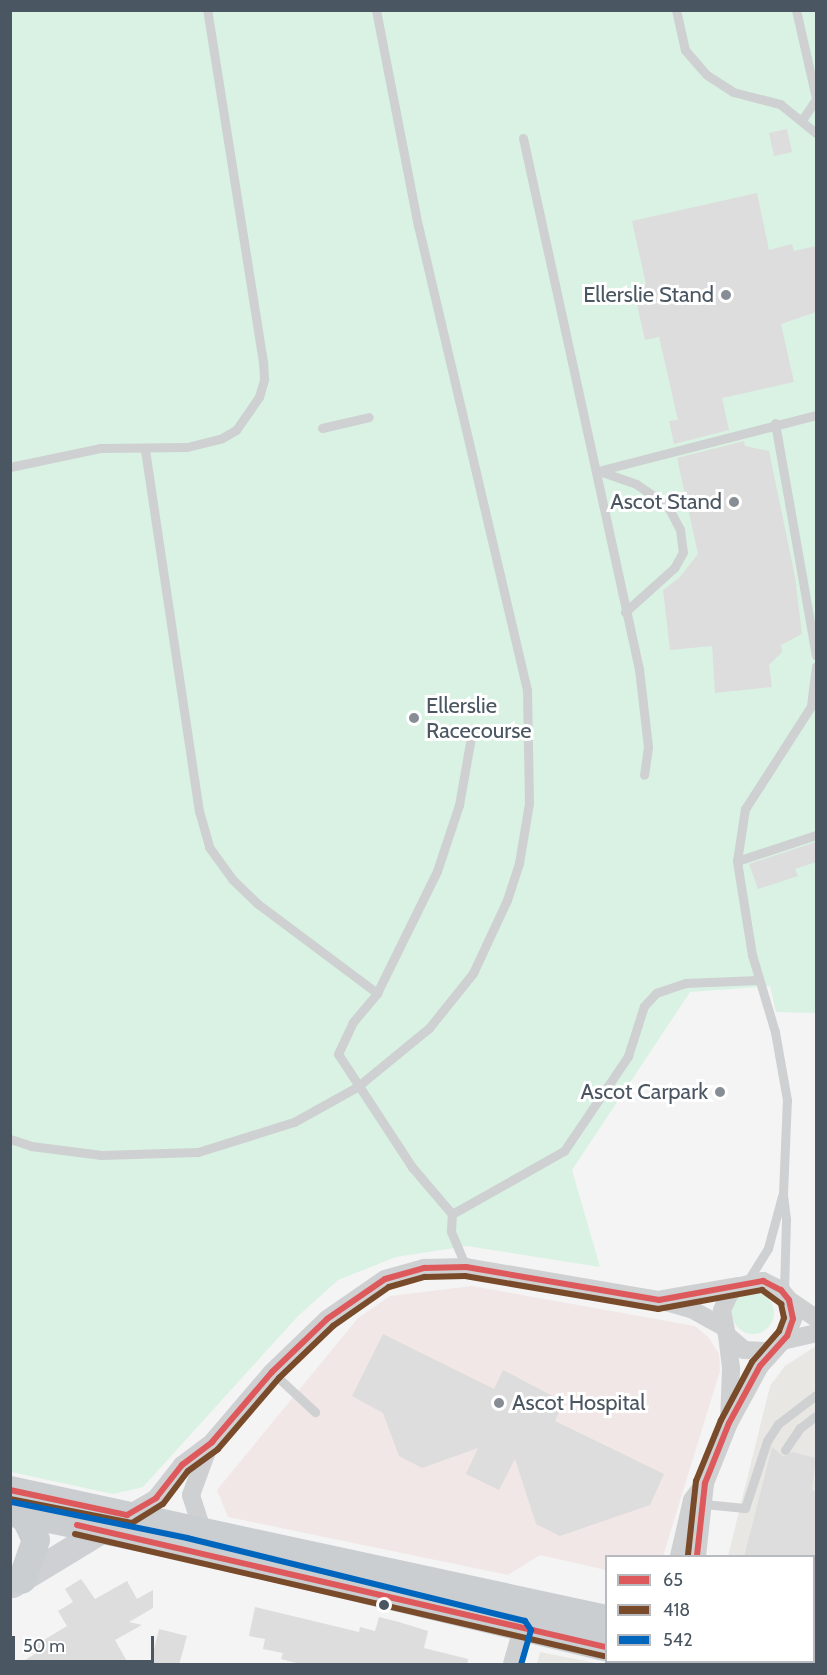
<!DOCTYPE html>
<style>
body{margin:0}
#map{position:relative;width:827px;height:1675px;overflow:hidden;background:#f4f4f4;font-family:Cabin,sans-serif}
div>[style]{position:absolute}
.commercial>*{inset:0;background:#e8e7e3}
.medical>*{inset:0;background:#f1e7e6}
.green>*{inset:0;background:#d9f2e3}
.round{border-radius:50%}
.building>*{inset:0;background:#ddddde}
.lane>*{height:9px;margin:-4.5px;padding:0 4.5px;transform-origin:4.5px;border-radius:4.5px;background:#ced0d2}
.street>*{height:18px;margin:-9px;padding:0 9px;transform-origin:9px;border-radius:9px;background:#ced0d2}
.secondary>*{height:26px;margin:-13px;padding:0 13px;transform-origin:13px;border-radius:13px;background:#ced0d4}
.primary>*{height:28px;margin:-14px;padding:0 14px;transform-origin:14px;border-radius:14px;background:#caced1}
.bus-1>*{height:6px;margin:-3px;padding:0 3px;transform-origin:3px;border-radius:3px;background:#de595c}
.bus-2>*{height:6px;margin:-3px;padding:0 3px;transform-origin:3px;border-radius:3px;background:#7a4b2a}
.bus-3>*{height:6px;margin:-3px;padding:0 3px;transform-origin:3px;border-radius:3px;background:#0065bd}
.dots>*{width:16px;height:16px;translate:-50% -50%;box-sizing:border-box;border:3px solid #fff;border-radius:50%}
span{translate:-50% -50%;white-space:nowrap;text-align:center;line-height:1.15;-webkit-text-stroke:6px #fff;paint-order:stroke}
.poi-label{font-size:22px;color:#4a5661}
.right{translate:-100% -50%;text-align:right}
.left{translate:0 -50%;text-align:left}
.frame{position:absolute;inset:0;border:12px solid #4a5661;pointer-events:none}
.legend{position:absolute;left:605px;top:1555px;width:210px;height:108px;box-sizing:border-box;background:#fff;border:2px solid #b7bbc0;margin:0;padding:8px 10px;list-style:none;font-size:18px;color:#4a5661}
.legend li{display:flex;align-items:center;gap:12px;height:30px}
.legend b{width:30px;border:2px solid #b7bbc0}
.scale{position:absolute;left:12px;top:1636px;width:142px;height:27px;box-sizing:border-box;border:3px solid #4a5661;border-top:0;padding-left:8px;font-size:18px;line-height:21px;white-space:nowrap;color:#4a5661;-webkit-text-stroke:4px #fff;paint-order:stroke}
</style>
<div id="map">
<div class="commercial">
<div style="clip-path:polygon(816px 1346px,816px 1614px,814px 1556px,728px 1556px,770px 1386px,785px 1366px)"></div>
<div style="clip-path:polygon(540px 1652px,595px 1663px,594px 1664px,537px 1664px)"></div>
</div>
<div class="medical">
<div style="clip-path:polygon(472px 1286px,695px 1326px,709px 1338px,719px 1354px,720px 1371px,663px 1556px,606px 1556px,606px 1570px,540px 1555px,508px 1575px,228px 1517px,217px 1490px,358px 1318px,390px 1296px)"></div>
</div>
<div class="green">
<div style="clip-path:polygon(11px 11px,816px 11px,816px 1013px,776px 1012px,770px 986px,690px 992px,572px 1170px,600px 1267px,467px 1246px,396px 1257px,338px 1280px,298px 1316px,143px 1487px,113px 1494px,11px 1472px)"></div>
<div class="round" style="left:732px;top:1292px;width:42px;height:42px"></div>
</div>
<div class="building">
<div style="clip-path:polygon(787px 129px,792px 152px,774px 156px,769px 133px)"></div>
<div style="clip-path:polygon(757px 193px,769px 250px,792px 244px,794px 251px,816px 246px,816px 312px,781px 324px,794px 382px,722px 398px,729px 430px,674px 444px,669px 421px,678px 420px,659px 337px,645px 340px,633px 286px,646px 284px,632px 221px)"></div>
<div style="clip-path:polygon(744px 441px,745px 446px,769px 451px,795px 577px,802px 634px,781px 645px,782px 652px,769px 665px,772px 687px,715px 693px,712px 646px,670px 650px,663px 590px,679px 578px,698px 554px,677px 458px)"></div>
<div style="clip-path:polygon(816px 842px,816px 862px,795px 869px,798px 876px,758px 889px,749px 864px)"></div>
<div style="clip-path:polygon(383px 1334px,494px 1389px,503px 1370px,564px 1402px,555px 1421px,664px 1474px,650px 1505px,560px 1536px,536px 1524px,515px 1459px,499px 1490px,466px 1474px,478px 1448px,422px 1468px,399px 1456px,383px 1413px,352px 1396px)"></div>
<div style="clip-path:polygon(772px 1447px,784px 1457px,792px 1452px,816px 1458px,812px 1490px,816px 1491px,816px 1557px,744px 1557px)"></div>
<div style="clip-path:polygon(81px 1579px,95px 1599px,127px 1581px,137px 1599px,153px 1590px,153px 1608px,129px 1622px,142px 1625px,115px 1640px,129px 1665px,17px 1665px,38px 1652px,34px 1646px,67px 1626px,58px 1611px,73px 1602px,65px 1589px)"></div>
<div style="clip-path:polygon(255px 1607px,359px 1632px,360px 1627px,375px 1631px,379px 1617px,399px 1622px,428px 1631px,424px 1648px,468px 1659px,467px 1665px,304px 1665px,281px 1659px,283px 1653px,263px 1649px,265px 1639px,249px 1636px)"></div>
<div style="clip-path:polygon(159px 1629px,187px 1636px,179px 1665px,150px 1665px)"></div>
</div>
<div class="lane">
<div style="left:676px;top:10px;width:41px;rotate:77.3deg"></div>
<div style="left:685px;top:50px;width:33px;rotate:49deg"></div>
<div style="left:707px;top:75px;width:31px;rotate:33deg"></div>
<div style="left:733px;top:92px;width:49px;rotate:14.3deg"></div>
<div style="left:780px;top:104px;width:46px;rotate:38.9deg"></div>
<div style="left:796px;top:10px;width:90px;rotate:77.2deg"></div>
<div style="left:802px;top:120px;width:25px;rotate:-56deg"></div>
<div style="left:523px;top:138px;width:544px;rotate:77.68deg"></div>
<div style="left:639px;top:669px;width:79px;rotate:83.4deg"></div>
<div style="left:648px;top:747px;width:28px;rotate:98deg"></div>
<div style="left:775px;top:423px;width:236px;rotate:80deg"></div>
<div style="left:322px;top:428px;width:48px;rotate:-13.2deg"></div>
<div style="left:145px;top:450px;width:365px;rotate:81.5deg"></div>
<div style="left:199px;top:811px;width:37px;rotate:74deg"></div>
<div style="left:209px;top:847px;width:39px;rotate:54deg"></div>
<div style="left:232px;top:879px;width:36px;rotate:44deg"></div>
<div style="left:258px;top:904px;width:149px;rotate:36.8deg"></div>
<div style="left:10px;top:467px;width:92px;rotate:-11.9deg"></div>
<div style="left:100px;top:448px;width:87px;rotate:-0.7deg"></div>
<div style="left:187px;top:447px;width:36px;rotate:-14deg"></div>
<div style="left:222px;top:438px;width:16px;rotate:-30deg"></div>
<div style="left:236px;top:430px;width:40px;rotate:-55.1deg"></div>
<div style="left:259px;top:397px;width:19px;rotate:-74deg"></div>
<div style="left:264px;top:379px;width:17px;rotate:-93deg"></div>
<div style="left:263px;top:362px;width:356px;rotate:-99deg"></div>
<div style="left:598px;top:471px;width:225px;rotate:-14.4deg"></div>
<div style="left:599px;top:471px;width:39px;rotate:19deg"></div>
<div style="left:636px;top:484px;width:37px;rotate:34deg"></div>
<div style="left:667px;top:505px;width:27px;rotate:62deg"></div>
<div style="left:680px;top:529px;width:23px;rotate:83deg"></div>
<div style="left:683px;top:552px;width:18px;rotate:119deg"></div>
<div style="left:674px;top:568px;width:66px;rotate:138.1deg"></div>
<div style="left:737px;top:861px;width:83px;rotate:-18.2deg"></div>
<div style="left:10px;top:1139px;width:22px;rotate:18deg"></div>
<div style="left:31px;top:1146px;width:71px;rotate:7.3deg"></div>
<div style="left:101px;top:1155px;width:97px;rotate:-1.8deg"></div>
<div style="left:198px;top:1152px;width:101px;rotate:-17.4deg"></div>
<div style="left:294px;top:1122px;width:72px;rotate:-29.1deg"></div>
<div style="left:357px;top:1087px;width:93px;rotate:-39.3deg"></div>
<div style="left:429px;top:1028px;width:70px;rotate:-51.3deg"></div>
<div style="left:473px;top:973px;width:81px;rotate:-65deg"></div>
<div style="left:507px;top:900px;width:39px;rotate:-72deg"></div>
<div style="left:519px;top:863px;width:61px;rotate:-80.5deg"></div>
<div style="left:529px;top:803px;width:113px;rotate:-91deg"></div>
<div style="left:527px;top:690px;width:477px;rotate:-103.2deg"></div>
<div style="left:418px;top:226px;width:220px;rotate:-101deg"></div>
<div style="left:452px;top:1214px;width:129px;rotate:-29.4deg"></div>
<div style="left:564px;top:1151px;width:115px;rotate:-56deg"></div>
<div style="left:628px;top:1056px;width:52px;rotate:-72.3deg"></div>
<div style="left:644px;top:1006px;width:18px;rotate:-47deg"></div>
<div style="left:656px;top:993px;width:31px;rotate:-19deg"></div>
<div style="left:685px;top:983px;width:73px;rotate:-2.4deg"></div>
<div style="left:466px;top:1267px;width:39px;rotate:-113deg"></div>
<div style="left:451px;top:1231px;width:17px;rotate:-87deg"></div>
<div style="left:452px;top:1214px;width:62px;rotate:-130.4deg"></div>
<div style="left:412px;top:1167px;width:135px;rotate:-123.2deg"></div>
<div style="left:338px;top:1054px;width:35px;rotate:-65deg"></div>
<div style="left:353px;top:1022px;width:38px;rotate:-50deg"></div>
<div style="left:377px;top:993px;width:136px;rotate:-63.8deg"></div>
<div style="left:437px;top:871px;width:70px;rotate:-71.6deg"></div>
<div style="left:459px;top:805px;width:75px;rotate:-80deg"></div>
<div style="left:747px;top:1282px;width:40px;rotate:-58deg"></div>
<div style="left:768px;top:1248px;width:54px;rotate:-74.9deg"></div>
<div style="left:784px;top:1291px;width:72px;rotate:-88.4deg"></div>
<div style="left:786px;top:1219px;width:25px;rotate:-97deg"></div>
<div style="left:783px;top:1194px;width:94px;rotate:-87.6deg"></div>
<div style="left:787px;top:1100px;width:69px;rotate:-100deg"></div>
<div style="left:775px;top:1032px;width:80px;rotate:-106.6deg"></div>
<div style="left:752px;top:955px;width:95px;rotate:-99.1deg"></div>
<div style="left:737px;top:861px;width:53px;rotate:-81.3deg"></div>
<div style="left:745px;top:809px;width:122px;rotate:-57.3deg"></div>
<div style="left:811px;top:706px;width:40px;rotate:-82.9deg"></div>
<div style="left:272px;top:1372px;width:59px;rotate:42.9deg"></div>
<div style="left:785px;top:1450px;width:27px;rotate:-56deg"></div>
<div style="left:800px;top:1428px;width:20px;rotate:-37deg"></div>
<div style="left:704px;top:1504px;width:41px;rotate:5.6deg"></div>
<div style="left:745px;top:1508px;width:71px;rotate:-71.8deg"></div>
<div style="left:767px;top:1441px;width:20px;rotate:-57deg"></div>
<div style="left:778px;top:1424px;width:48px;rotate:-37.3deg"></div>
</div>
<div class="street">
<div style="left:662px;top:1299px;width:78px;rotate:-9.6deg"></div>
<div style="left:789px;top:1300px;width:32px;rotate:34deg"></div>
<div style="left:727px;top:1335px;width:35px;rotate:83deg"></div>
<div style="left:731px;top:1370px;width:51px;rotate:92.2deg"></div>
<div style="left:782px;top:1341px;width:35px;rotate:-13deg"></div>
<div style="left:127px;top:1515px;width:34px;rotate:-30deg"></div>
<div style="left:156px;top:1498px;width:42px;rotate:-51.8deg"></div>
<div style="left:182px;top:1465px;width:38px;rotate:-37deg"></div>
<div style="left:212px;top:1442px;width:92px;rotate:-49.4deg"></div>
<div style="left:272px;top:1372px;width:76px;rotate:-43.9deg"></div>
<div style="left:327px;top:1319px;width:70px;rotate:-34.6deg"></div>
<div style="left:385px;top:1279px;width:41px;rotate:-15.8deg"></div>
<div style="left:424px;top:1268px;width:42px;rotate:-1.4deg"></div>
<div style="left:466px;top:1267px;width:196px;rotate:9.7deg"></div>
<div style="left:659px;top:1300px;width:33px;rotate:16deg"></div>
<div style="left:691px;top:1309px;width:37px;rotate:29deg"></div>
<div style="left:206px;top:1530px;width:9px;rotate:-131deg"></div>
<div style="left:200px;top:1523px;width:29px;rotate:-108deg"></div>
<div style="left:191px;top:1495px;width:52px;rotate:-69.8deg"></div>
<div style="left:679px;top:1556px;width:57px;rotate:-76.9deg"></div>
<div style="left:692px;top:1500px;width:21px;rotate:-53deg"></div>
<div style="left:705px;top:1483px;width:65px;rotate:-68.2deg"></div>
<div style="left:729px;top:1423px;width:65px;rotate:-61.5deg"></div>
<div style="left:760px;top:1366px;width:40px;rotate:-48deg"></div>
<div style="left:787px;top:1336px;width:18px;rotate:-71deg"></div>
<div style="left:793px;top:1319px;width:19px;rotate:-102deg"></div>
<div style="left:789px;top:1300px;width:13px;rotate:-129deg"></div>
<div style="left:781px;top:1290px;width:20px;rotate:-153deg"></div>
<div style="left:763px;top:1281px;width:25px;rotate:168deg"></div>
<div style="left:739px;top:1286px;width:11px;rotate:142deg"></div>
<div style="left:730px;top:1293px;width:19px;rotate:115deg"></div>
<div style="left:722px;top:1310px;width:25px;rotate:79deg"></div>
<div style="left:727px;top:1335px;width:23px;rotate:41deg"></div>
<div style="left:744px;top:1350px;width:22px;rotate:3deg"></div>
<div style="left:766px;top:1351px;width:12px;rotate:-24deg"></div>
<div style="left:697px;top:1556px;width:73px;rotate:-83.7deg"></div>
<div style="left:512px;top:1664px;width:36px;rotate:-74deg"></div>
</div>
<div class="secondary">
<div style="left:13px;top:1585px;width:119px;rotate:-31.3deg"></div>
</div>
<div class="primary">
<div style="left:10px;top:1490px;width:610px;rotate:12.21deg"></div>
<div style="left:10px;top:1511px;width:179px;rotate:11.6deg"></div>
<div style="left:185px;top:1547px;width:433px;rotate:13.4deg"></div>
<div style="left:14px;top:1512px;width:14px;rotate:30deg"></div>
<div style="left:26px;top:1519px;width:23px;rotate:65deg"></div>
<div style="left:36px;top:1540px;width:42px;rotate:109.3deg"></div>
<div style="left:684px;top:1662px;width:14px;rotate:8deg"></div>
<div style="left:791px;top:1662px;width:13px;rotate:9deg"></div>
</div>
<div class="bus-1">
<div style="left:10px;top:1490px;width:120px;rotate:12.1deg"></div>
<div style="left:127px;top:1515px;width:34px;rotate:-30deg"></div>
<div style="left:156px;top:1498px;width:42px;rotate:-51.8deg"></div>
<div style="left:182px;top:1465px;width:38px;rotate:-37deg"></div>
<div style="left:212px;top:1442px;width:92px;rotate:-49.4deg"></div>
<div style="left:272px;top:1372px;width:76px;rotate:-43.9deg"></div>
<div style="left:327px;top:1319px;width:70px;rotate:-34.6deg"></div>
<div style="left:385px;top:1279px;width:41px;rotate:-15.8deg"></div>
<div style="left:424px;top:1268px;width:42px;rotate:-1.4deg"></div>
<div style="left:466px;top:1267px;width:196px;rotate:9.7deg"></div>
<div style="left:659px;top:1300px;width:106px;rotate:-10.4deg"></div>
<div style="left:763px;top:1281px;width:20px;rotate:27deg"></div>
<div style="left:781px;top:1290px;width:13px;rotate:51deg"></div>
<div style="left:789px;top:1300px;width:19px;rotate:78deg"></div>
<div style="left:793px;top:1319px;width:18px;rotate:109deg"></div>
<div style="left:787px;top:1336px;width:40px;rotate:132deg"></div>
<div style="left:760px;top:1366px;width:65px;rotate:118.5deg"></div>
<div style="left:729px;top:1423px;width:65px;rotate:111.8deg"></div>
<div style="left:705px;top:1483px;width:73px;rotate:96.3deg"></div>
<div style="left:77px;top:1525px;width:543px;rotate:12.99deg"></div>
</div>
<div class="bus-2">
<div style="left:10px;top:1499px;width:124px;rotate:11.1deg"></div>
<div style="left:132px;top:1523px;width:36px;rotate:-32deg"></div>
<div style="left:163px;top:1504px;width:41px;rotate:-52.9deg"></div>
<div style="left:188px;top:1471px;width:37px;rotate:-36deg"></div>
<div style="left:218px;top:1449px;width:94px;rotate:-49.3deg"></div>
<div style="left:279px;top:1378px;width:75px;rotate:-43.9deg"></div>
<div style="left:333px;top:1326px;width:68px;rotate:-34.9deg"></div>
<div style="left:389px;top:1287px;width:37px;rotate:-16deg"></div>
<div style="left:425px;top:1277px;width:40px;rotate:-1.4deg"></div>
<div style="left:465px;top:1276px;width:196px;rotate:9.7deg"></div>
<div style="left:658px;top:1309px;width:106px;rotate:-10.4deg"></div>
<div style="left:762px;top:1290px;width:24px;rotate:36deg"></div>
<div style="left:781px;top:1304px;width:14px;rotate:78deg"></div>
<div style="left:784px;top:1318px;width:14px;rotate:111deg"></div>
<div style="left:779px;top:1331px;width:41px;rotate:131.1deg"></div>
<div style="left:752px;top:1362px;width:66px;rotate:118.1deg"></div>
<div style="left:721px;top:1420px;width:66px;rotate:112.3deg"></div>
<div style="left:696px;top:1481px;width:74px;rotate:96.2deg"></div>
<div style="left:75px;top:1534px;width:543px;rotate:12.99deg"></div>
</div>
<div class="bus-3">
<div style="left:12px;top:1502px;width:179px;rotate:11.6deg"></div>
<div style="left:187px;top:1538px;width:348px;rotate:13.8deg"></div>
<div style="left:525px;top:1621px;width:11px;rotate:56deg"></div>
<div style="left:531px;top:1630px;width:35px;rotate:106deg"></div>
</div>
<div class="dots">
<div style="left:726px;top:295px;background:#868d94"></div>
<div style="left:734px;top:502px;background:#868d94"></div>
<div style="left:414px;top:718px;background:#868d94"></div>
<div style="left:720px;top:1092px;background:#868d94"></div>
<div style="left:499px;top:1403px;background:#868d94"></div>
<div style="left:384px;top:1605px;background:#4a5661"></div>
</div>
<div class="poi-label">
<span class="right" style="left:714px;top:295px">Ellerslie Stand</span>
<span class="right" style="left:722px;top:502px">Ascot Stand</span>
<span class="left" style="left:426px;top:718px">Ellerslie<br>Racecourse</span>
<span class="right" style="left:708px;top:1092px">Ascot Carpark</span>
<span class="left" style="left:512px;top:1403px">Ascot Hospital</span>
</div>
<div class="frame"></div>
<ul class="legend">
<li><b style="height:8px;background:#de595c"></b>65</li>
<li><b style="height:8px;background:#7a4b2a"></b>418</li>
<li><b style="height:8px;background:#0065bd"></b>542</li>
</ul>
<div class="scale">50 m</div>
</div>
